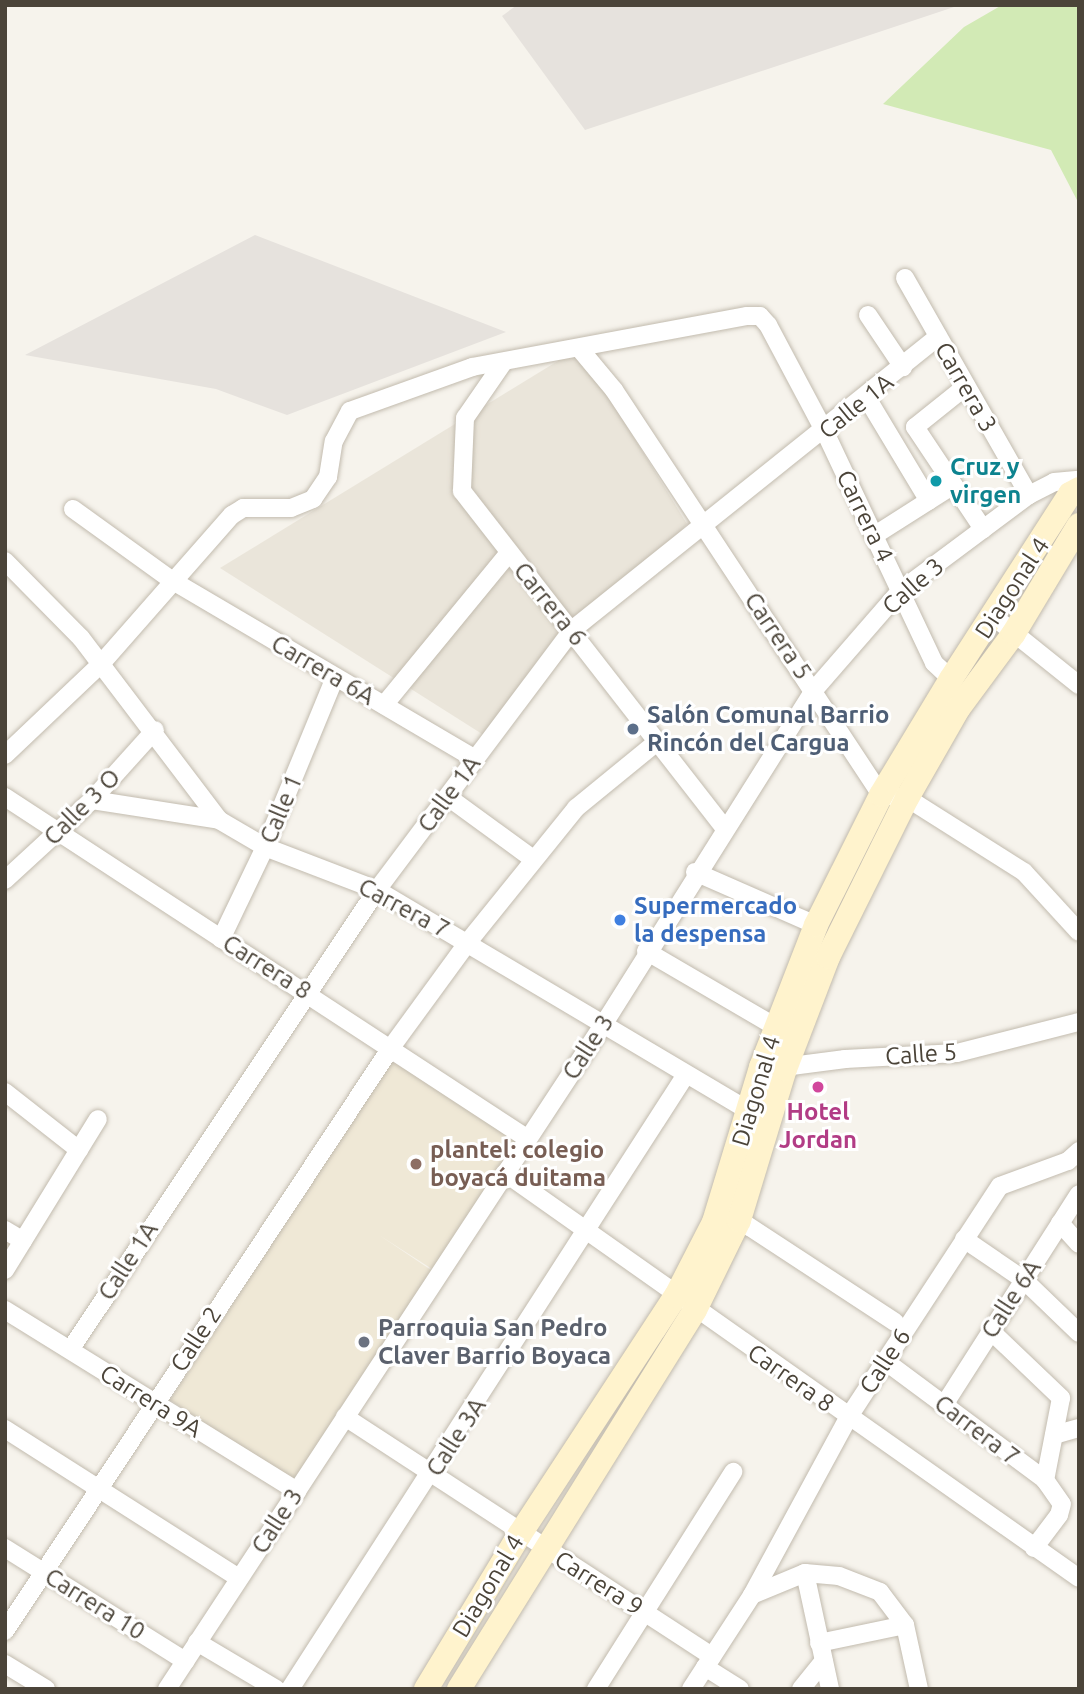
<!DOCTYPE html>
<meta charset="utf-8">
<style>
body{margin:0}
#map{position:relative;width:1084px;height:1694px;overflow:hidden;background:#f6f3ec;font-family:Ubuntu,sans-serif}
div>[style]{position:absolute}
.residential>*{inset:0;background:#eae5da}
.industrial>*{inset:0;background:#e6e2dd}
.education>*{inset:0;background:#efe8d6}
.green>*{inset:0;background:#d2eab5}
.roads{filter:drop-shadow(0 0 2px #c2bbae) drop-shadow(0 0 2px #c2bbae)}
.street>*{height:18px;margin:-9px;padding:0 9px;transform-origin:9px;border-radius:9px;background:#fff}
.secondary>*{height:24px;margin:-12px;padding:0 12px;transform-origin:12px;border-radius:12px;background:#fff3cd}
.dots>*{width:19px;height:19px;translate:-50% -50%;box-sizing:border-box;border:4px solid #fff;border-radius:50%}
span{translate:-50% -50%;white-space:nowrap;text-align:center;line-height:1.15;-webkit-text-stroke:6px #fff;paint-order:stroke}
.street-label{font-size:24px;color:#4b4439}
.culture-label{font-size:24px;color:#0d838f;font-weight:700}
.left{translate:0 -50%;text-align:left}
.service-label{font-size:24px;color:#4e5e75;font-weight:700}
.shop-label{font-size:24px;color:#366cbe;font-weight:700}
.hotel-label{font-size:24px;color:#b23c85;font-weight:700}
.education-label{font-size:24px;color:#785e54;font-weight:700}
.worship-label{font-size:24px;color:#5b616d;font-weight:700}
.frame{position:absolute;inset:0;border:7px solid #4b4439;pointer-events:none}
</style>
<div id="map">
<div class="residential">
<div style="clip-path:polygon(579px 348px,687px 524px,490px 739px,220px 568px)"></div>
</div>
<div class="industrial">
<div style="clip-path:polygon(517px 5px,960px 5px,585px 130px,502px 16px)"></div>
<div style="clip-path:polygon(255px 235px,506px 332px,287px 415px,216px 389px,25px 355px)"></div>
</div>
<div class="education">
<div style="clip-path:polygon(390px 1049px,528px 1139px,432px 1269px,379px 1235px,434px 1272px,295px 1483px,170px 1400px,308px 1189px)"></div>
</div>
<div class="green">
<div style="clip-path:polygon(1002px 5px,1079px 5px,1079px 204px,1051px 150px,883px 104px,964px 27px)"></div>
</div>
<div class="roads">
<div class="street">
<div style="left:905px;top:278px;width:250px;rotate:60.3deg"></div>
<div style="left:868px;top:315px;width:63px;rotate:56.1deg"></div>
<div style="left:579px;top:348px;width:55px;rotate:50.2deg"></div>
<div style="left:614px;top:390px;width:485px;rotate:56.6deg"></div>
<div style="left:881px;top:795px;width:26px;rotate:7deg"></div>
<div style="left:907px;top:798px;width:138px;rotate:32.3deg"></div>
<div style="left:1024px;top:872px;width:81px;rotate:47.5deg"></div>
<div style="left:503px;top:363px;width:67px;rotate:124.6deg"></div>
<div style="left:465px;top:418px;width:73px;rotate:92.4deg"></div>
<div style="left:462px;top:491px;width:426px;rotate:52.1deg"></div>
<div style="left:965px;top:387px;width:64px;rotate:141.3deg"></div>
<div style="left:915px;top:427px;width:123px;rotate:56.3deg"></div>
<div style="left:867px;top:398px;width:120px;rotate:59deg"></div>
<div style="left:73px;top:509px;width:123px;rotate:35.8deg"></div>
<div style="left:173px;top:581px;width:348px;rotate:30.5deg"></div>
<div style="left:875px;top:535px;width:91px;rotate:-32.5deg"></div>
<div style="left:5px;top:561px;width:108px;rotate:45.4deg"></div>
<div style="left:81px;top:638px;width:228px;rotate:52.8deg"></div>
<div style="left:219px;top:820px;width:53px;rotate:30.4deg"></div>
<div style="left:265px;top:847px;width:120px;rotate:21deg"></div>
<div style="left:377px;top:890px;width:441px;rotate:30.7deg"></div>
<div style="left:994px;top:617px;width:109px;rotate:38.7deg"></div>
<div style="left:384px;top:705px;width:197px;rotate:-50.6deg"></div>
<div style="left:5px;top:755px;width:131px;rotate:-43.5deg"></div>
<div style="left:100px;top:665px;width:200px;rotate:-48.7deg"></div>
<div style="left:232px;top:515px;width:13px;rotate:-32deg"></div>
<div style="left:243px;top:508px;width:48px"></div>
<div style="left:291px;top:508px;width:24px;rotate:-22deg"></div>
<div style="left:313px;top:499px;width:27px;rotate:-56deg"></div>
<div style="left:328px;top:477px;width:36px;rotate:-81deg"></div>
<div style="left:334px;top:441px;width:34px;rotate:-62deg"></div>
<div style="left:350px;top:411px;width:130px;rotate:-19.8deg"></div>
<div style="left:472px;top:367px;width:280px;rotate:-10.5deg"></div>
<div style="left:747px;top:316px;width:13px"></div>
<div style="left:760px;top:316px;width:12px;rotate:48deg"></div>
<div style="left:768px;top:325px;width:121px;rotate:62deg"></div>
<div style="left:825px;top:432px;width:255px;rotate:64.7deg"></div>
<div style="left:934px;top:663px;width:23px;rotate:43deg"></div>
<div style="left:5px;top:797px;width:625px;rotate:33.18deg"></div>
<div style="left:448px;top:797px;width:105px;rotate:36.1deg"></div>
<div style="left:92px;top:800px;width:129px;rotate:8.9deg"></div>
<div style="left:695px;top:872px;width:132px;rotate:23.7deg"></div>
<div style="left:5px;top:880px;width:118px;rotate:-42.6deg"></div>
<div style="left:92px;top:800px;width:94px;rotate:-48deg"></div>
<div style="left:221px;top:939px;width:102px;rotate:-64.4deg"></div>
<div style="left:265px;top:847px;width:184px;rotate:-67.6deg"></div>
<div style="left:646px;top:951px;width:151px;rotate:30.3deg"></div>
<div style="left:776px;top:1068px;width:70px;rotate:-7.4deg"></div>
<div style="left:845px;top:1059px;width:112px;rotate:-3.1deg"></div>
<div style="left:957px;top:1053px;width:126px;rotate:-14.3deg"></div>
<div style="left:5px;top:1092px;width:94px;rotate:38.1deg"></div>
<div style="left:505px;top:1173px;width:702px;rotate:35.21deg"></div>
<div style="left:739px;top:1220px;width:186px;rotate:33.2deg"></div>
<div style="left:1060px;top:1223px;width:28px;rotate:48deg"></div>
<div style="left:5px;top:1230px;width:21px;rotate:31deg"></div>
<div style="left:964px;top:1239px;width:73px;rotate:34.3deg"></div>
<div style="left:1024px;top:1280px;width:76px;rotate:43.9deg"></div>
<div style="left:5px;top:1270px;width:177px;rotate:-58.4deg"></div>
<div style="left:5px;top:1310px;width:344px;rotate:31.8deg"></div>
<div style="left:991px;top:1331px;width:97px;rotate:43.7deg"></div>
<div style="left:1061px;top:1398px;width:84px;rotate:101deg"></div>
<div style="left:70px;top:1350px;width:553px;rotate:-56.28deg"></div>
<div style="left:377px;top:890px;width:325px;rotate:-53.1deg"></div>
<div style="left:572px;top:630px;width:469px;rotate:-38.7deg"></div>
<div style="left:885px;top:1361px;width:199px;rotate:36.6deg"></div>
<div style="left:1045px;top:1480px;width:29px;rotate:55deg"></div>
<div style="left:944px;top:1405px;width:250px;rotate:-57.4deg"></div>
<div style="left:345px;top:1417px;width:438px;rotate:33.1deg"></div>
<div style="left:5px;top:1429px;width:277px;rotate:32.5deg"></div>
<div style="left:1054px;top:1435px;width:26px;rotate:-16deg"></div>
<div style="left:5px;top:1548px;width:213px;rotate:32.1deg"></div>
<div style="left:1034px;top:1548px;width:41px;rotate:-52.9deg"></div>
<div style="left:1059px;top:1515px;width:11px;rotate:-75deg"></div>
<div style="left:805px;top:1573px;width:119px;rotate:77.8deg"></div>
<div style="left:752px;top:1595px;width:57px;rotate:-22.5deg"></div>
<div style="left:805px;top:1573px;width:34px;rotate:5deg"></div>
<div style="left:839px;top:1576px;width:44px;rotate:21.3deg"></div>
<div style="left:880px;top:1592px;width:41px;rotate:52.9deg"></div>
<div style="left:905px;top:1625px;width:66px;rotate:77.7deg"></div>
<div style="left:5px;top:1631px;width:698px;rotate:-56.51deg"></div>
<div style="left:390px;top:1049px;width:132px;rotate:-53.9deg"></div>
<div style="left:468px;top:942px;width:172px;rotate:-51.1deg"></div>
<div style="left:576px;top:808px;width:104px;rotate:-39.2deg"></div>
<div style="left:197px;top:1642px;width:92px;rotate:30.7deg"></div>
<div style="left:819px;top:1643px;width:88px;rotate:-11.8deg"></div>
<div style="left:5px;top:1664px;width:48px;rotate:31.4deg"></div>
<div style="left:705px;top:1667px;width:41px;rotate:32.2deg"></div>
<div style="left:167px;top:1689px;width:798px;rotate:-56.71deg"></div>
<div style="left:605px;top:1022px;width:392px;rotate:-57.8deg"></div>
<div style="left:814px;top:690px;width:131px;rotate:-49deg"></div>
<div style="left:900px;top:591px;width:161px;rotate:-36.7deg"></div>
<div style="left:1029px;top:495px;width:28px;rotate:-27deg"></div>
<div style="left:1054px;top:482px;width:25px;rotate:-5deg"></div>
<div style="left:290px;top:1689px;width:729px;rotate:-57.2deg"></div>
<div style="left:596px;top:1689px;width:257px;rotate:-57.7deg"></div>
<div style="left:691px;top:1689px;width:112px;rotate:-57deg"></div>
<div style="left:752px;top:1595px;width:201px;rotate:-61.5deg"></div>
<div style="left:848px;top:1418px;width:277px;rotate:-56.8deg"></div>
<div style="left:1000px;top:1186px;width:72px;rotate:-20.2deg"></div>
<div style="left:1068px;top:1161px;width:15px;rotate:-42deg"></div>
<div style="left:801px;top:1689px;width:36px;rotate:-51deg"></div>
</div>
<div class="secondary">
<div style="left:426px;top:1689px;width:181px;rotate:-58.8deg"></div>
<div style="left:520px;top:1534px;width:285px;rotate:-56.8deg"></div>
<div style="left:676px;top:1296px;width:83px;rotate:-62.8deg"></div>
<div style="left:714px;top:1222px;width:162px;rotate:-73.1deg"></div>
<div style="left:761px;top:1067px;width:152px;rotate:-68.8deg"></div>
<div style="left:816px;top:925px;width:145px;rotate:-63.4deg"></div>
<div style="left:881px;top:795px;width:135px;rotate:-58.9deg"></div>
<div style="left:951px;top:679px;width:220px;rotate:-57.2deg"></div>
<div style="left:1070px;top:494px;width:10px;rotate:-29deg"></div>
<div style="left:459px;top:1689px;width:446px;rotate:-58.1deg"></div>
<div style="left:695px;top:1310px;width:100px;rotate:-63.9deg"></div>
<div style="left:739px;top:1220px;width:158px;rotate:-73.1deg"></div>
<div style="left:785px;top:1069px;width:120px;rotate:-69deg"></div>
<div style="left:828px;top:957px;width:178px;rotate:-63.6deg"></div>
<div style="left:907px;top:798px;width:103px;rotate:-60.2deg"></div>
<div style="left:958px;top:709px;width:94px;rotate:-53.6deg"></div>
<div style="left:1014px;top:633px;width:126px;rotate:-59deg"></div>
</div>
</div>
<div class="dots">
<div style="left:936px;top:481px;background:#0f9aa8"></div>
<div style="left:633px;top:729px;background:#5c6f8a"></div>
<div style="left:620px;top:920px;background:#3f7fe0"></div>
<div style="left:818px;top:1087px;background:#d1479c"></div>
<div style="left:416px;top:1164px;background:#8d6e63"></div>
<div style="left:364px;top:1342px;background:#6b7280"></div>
</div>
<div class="street-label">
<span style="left:966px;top:387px;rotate:60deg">Carrera 3</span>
<span style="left:856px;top:406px;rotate:-39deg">Calle 1A</span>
<span style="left:865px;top:516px;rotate:64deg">Carrera 4</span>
<span style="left:913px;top:586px;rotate:-41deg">Calle 3</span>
<span style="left:1012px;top:588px;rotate:-57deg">Diagonal 4</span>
<span style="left:550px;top:604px;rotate:51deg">Carrera 6</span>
<span style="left:778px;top:636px;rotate:56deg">Carrera 5</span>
<span style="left:323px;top:670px;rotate:30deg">Carrera 6A</span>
<span style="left:449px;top:794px;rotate:-54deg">Calle 1A</span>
<span style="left:82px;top:807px;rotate:-45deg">Calle 3 O</span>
<span style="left:281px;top:809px;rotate:-67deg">Calle 1</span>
<span style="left:404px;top:908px;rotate:28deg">Carrera 7</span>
<span style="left:267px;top:967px;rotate:32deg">Carrera 8</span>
<span style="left:588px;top:1047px;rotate:-57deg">Calle 3</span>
<span style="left:921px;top:1054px;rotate:-4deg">Calle 5</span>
<span style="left:756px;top:1091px;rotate:-73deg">Diagonal 4</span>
<span style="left:128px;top:1261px;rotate:-57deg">Calle 1A</span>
<span style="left:1011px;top:1299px;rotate:-57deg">Calle 6A</span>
<span style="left:196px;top:1339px;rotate:-57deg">Calle 2</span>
<span style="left:885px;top:1361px;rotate:-57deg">Calle 6</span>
<span style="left:791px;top:1378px;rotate:35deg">Carrera 8</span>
<span style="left:151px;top:1401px;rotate:32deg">Carrera 9A</span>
<span style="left:977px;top:1430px;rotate:37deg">Carrera 7</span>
<span style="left:456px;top:1437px;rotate:-57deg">Calle 3A</span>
<span style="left:277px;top:1521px;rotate:-57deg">Calle 3</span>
<span style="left:599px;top:1583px;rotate:32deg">Carrera 9</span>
<span style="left:488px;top:1586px;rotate:-59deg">Diagonal 4</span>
<span style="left:95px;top:1604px;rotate:32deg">Carrera 10</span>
</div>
<div class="culture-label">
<span class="left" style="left:950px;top:481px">Cruz y<br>virgen</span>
</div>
<div class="service-label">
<span class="left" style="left:647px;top:729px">Salón Comunal Barrio<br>Rincón del Cargua</span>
</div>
<div class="shop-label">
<span class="left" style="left:634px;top:920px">Supermercado<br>la despensa</span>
</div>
<div class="hotel-label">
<span style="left:818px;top:1126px">Hotel<br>Jordan</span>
</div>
<div class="education-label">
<span class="left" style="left:430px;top:1164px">plantel: colegio<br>boyacá duitama</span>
</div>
<div class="worship-label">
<span class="left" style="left:378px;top:1342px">Parroquia San Pedro<br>Claver Barrio Boyaca</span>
</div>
<div class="frame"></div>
</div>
